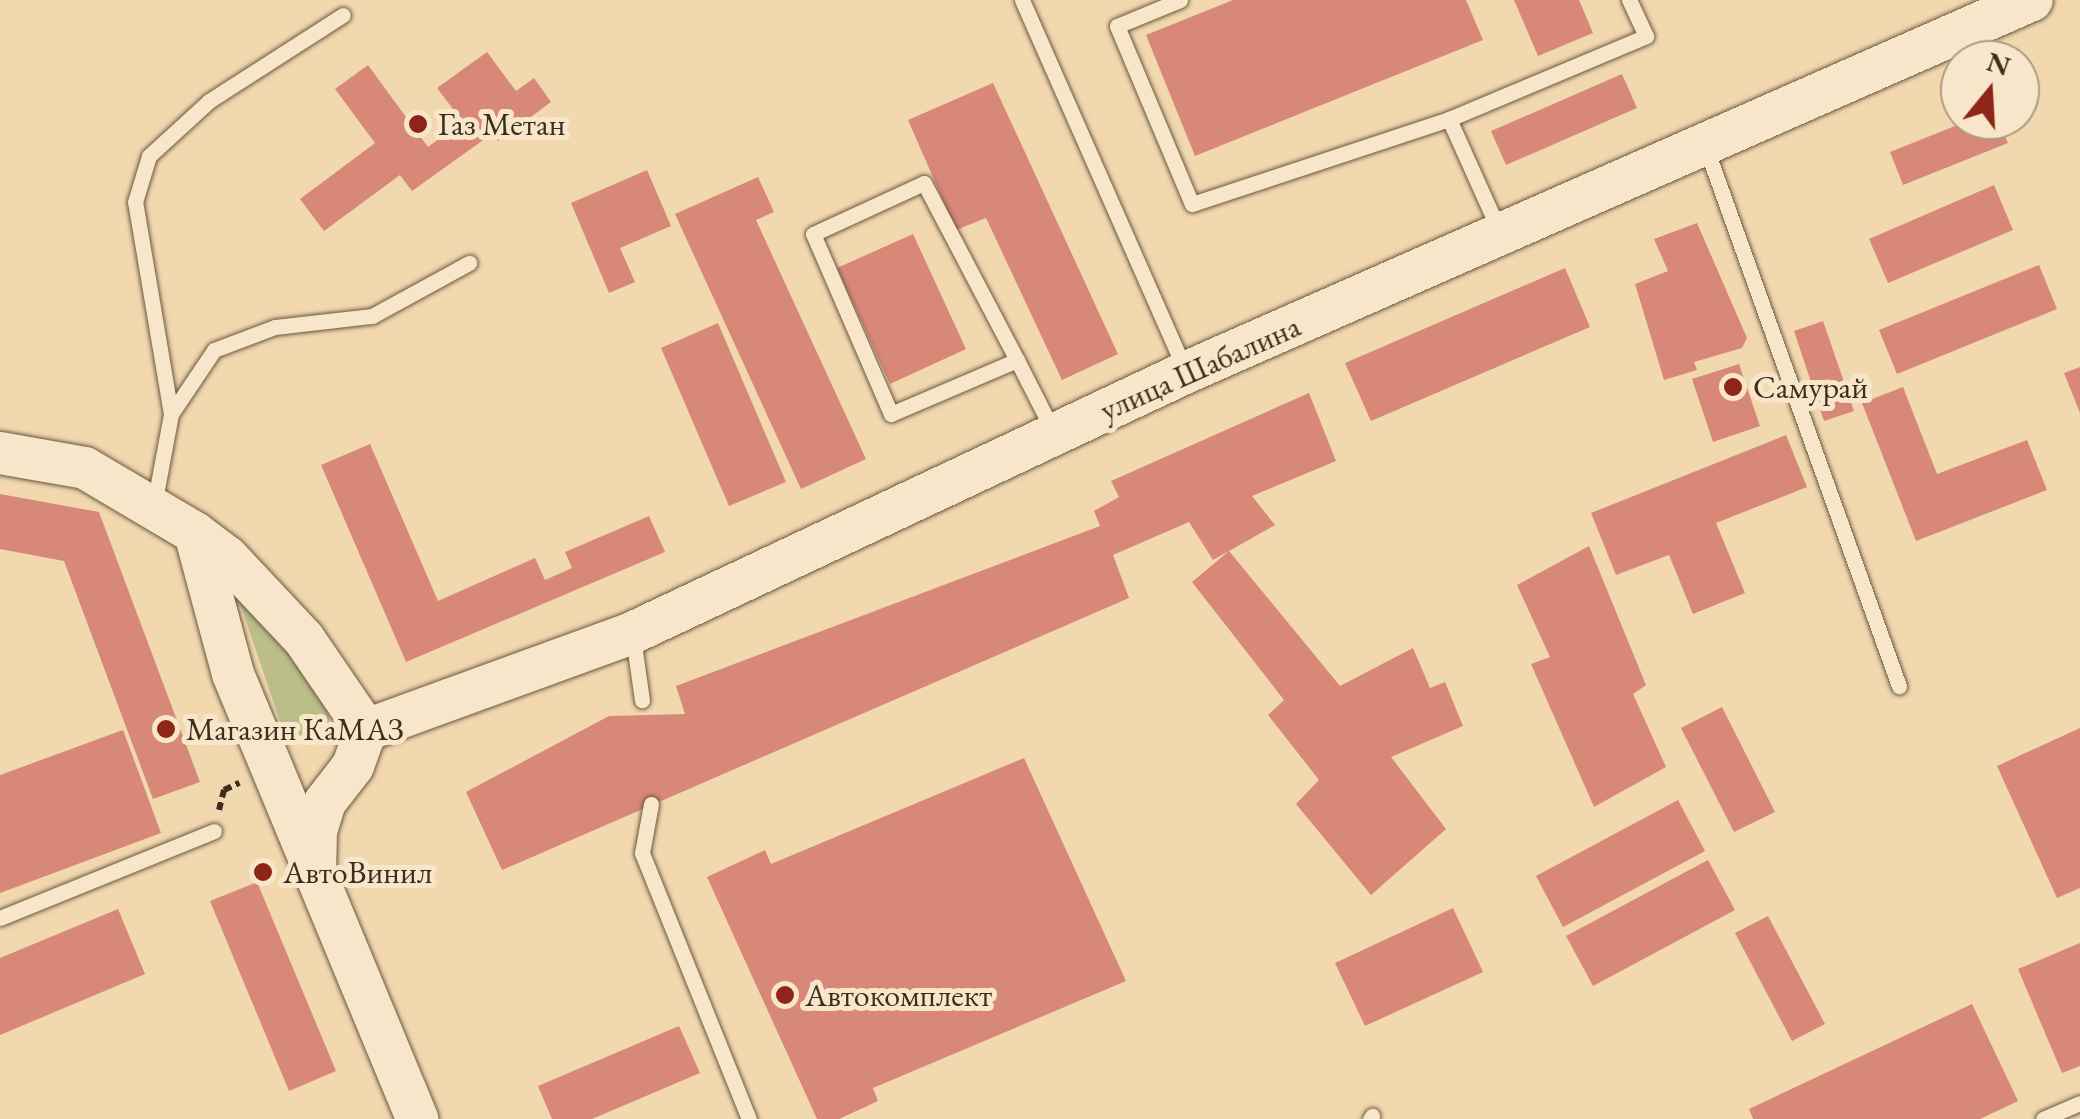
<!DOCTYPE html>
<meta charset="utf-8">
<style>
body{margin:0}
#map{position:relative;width:2080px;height:1119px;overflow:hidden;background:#f2d8ae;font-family:"EB Garamond",serif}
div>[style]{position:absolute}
.green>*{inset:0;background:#bcbe89}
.building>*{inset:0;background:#d88879}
.path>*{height:6px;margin-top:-3px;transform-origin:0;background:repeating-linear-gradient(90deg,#3c2d1f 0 8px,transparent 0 13px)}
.roads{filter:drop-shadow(0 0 2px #6a5843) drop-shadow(0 0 2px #6a5843)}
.lane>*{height:15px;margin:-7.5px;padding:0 7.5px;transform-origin:7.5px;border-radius:7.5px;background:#f7e6ca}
.secondary>*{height:42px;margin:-21px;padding:0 21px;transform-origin:21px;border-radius:21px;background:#f7e6ca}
.dots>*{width:28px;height:28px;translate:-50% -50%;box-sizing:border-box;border:5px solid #f7e6ca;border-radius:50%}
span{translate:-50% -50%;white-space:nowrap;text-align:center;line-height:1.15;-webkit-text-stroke:10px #f7e6ca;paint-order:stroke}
.poi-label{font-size:32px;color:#3c2d1f}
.left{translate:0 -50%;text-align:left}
.street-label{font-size:32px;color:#3c2d1f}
.north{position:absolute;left:1940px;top:40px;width:100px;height:100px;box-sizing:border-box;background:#f7e6ca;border:2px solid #ac9c86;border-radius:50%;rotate:18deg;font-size:28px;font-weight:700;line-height:40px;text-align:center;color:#3c2d1f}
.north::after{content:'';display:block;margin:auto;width:35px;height:45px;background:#8f2418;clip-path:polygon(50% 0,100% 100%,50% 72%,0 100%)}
</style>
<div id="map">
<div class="green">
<div style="clip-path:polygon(231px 577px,323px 696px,330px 720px,320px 742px,283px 730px)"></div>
</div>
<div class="building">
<div style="clip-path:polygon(1233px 0,1466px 0,1483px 40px,1195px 156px,1146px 35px)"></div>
<div style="clip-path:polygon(1514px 0,1579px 0,1593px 33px,1538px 56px)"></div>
<div style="clip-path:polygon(487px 52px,516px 91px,534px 78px,551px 102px,498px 141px,493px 133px,412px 191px,400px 175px,324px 231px,300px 199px,375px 143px,335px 89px,368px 65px,428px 147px,462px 121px,437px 88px)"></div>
<div style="clip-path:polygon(1622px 74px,1637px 108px,1506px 165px,1491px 131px)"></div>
<div style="clip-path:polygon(993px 83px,1118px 354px,1062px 380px,986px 218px,956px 230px,908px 120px)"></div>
<div style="clip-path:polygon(1970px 120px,1998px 120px,2008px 143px,1903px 185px,1890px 152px)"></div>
<div style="clip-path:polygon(647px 170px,671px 226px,620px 248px,635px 282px,609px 293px,571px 203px)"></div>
<div style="clip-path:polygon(758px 177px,774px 212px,756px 220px,866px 459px,801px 489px,675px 214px)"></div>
<div style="clip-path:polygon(1994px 185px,2013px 230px,1888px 283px,1869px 239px)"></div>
<div style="clip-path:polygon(1697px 223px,1747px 338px,1742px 348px,1694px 362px,1697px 370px,1664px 380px,1635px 284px,1668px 271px,1654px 239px)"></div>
<div style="clip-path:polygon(913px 234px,966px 349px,890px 384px,837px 268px)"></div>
<div style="clip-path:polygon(2039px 265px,2057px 309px,1897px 374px,1879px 330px)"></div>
<div style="clip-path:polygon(1565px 268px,1590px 327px,1371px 421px,1345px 363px)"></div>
<div style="clip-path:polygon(1823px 321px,1854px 411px,1824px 421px,1794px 331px)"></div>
<div style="clip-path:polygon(718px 323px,786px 482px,729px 506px,661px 348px)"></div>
<div style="clip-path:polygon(1739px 364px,1760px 426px,1713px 442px,1692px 379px)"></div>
<div style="clip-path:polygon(2080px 367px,2080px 413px,2064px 373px)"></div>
<div style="clip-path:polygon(1903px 387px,1937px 474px,2027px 440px,2047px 490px,1916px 541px,1862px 403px)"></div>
<div style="clip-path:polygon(1309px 393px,1336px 461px,1252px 496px,1275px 525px,1213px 560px,1189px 522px,1113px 555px,1129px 598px,502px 870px,466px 792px,609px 716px,685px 714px,676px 686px,1100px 526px,1094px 511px,1119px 497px,1111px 481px)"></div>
<div style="clip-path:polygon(1786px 435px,1807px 487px,1716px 523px,1745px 593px,1693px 614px,1669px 555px,1616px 575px,1591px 513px)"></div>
<div style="clip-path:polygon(370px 444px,438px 601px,535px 558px,545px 580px,572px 568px,565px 552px,649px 516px,665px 552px,406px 662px,321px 465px)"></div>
<div style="clip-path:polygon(0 494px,99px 512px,200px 782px,153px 799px,64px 561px,0 549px)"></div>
<div style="clip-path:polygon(1589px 546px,1646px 685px,1633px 694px,1666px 767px,1594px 807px,1531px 664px,1550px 657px,1517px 585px)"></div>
<div style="clip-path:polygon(1229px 551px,1340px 686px,1413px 648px,1430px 688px,1445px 682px,1463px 726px,1391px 757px,1446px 829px,1371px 895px,1296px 804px,1319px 780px,1268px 715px,1284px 700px,1192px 582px)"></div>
<div style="clip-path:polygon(1722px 707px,1775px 812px,1734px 832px,1681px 728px)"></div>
<div style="clip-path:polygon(2080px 728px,2080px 888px,2057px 898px,1997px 766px)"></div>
<div style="clip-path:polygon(123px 730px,161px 833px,0 893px,0 775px)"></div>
<div style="clip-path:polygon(1024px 758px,1126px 981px,873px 1088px,878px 1101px,839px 1119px,817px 1119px,707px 877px,765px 850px,771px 864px)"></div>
<div style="clip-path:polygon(1678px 800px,1705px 851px,1563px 927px,1536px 876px)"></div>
<div style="clip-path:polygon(1708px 860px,1735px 910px,1593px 986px,1566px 936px)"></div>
<div style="clip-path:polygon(257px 882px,336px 1071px,289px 1091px,210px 901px)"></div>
<div style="clip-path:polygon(1453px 908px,1483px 972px,1365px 1026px,1335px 963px)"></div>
<div style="clip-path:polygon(118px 909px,145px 974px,0 1035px,0 958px)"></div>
<div style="clip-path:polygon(1768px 916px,1825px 1024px,1792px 1041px,1735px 933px)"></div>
<div style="clip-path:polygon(2080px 943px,2080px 1066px,2062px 1073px,2018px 969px)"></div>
<div style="clip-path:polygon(1972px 1004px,2018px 1101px,1980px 1119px,1753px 1119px,1749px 1109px)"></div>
<div style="clip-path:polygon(679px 1026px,700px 1073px,592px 1119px,552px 1119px,538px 1086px)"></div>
</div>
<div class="path">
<div style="left:219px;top:810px;width:21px;rotate:-76deg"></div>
<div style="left:224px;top:790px;width:17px;rotate:-25deg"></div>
</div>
<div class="roads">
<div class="lane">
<div style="left:1022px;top:0;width:403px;rotate:66.2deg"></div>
<div style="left:1180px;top:0;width:68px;rotate:157.6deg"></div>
<div style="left:1117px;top:26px;width:193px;rotate:67.2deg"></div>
<div style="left:1192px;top:204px;width:271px;rotate:-18.3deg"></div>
<div style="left:1449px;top:119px;width:214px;rotate:-22.8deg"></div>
<div style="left:1646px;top:36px;width:40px;rotate:-115deg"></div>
<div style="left:1449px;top:119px;width:122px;rotate:65.8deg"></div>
<div style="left:1706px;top:148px;width:572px;rotate:70.27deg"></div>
<div style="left:1017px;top:360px;width:137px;rotate:156.8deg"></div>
<div style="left:891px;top:414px;width:196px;rotate:-113.4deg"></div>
<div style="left:813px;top:234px;width:122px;rotate:-24.7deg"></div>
<div style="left:924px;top:183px;width:200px;rotate:62.3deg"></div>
<div style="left:1017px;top:360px;width:80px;rotate:63.1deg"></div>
<div style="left:171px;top:414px;width:77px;rotate:-56.1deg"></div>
<div style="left:214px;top:350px;width:65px;rotate:-20.7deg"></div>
<div style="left:275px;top:327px;width:98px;rotate:-6.5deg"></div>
<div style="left:372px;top:316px;width:111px;rotate:-28.7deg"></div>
<div style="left:154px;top:505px;width:93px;rotate:-79.4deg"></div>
<div style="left:171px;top:414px;width:215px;rotate:-99.6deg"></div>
<div style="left:135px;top:202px;width:48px;rotate:-73.1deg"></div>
<div style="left:149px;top:156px;width:81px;rotate:-42.5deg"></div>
<div style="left:209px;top:101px;width:159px;rotate:-32.7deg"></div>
<div style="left:633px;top:637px;width:64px;rotate:81.9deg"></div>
<div style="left:651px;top:804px;width:50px;rotate:100.4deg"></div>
<div style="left:642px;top:853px;width:287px;rotate:68.1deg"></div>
<div style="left:0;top:918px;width:231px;rotate:-22.1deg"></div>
<div style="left:1370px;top:1119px;width:4px;rotate:-56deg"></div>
<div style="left:2043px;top:1119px;width:40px;rotate:-23.4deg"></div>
</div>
<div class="secondary">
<div style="left:0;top:453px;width:86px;rotate:10deg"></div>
<div style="left:85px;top:468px;width:128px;rotate:30.6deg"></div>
<div style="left:195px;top:533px;width:40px;rotate:37deg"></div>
<div style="left:227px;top:557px;width:112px;rotate:46.8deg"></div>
<div style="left:304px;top:639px;width:110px;rotate:55.7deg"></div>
<div style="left:366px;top:730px;width:38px;rotate:110deg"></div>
<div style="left:353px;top:766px;width:46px;rotate:127.9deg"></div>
<div style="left:325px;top:802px;width:31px;rotate:107deg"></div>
<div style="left:316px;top:832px;width:40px;rotate:91.4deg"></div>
<div style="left:195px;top:533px;width:146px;rotate:74.9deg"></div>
<div style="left:233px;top:674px;width:482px;rotate:67.5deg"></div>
<div style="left:366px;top:730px;width:283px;rotate:-20deg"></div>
<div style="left:632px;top:633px;width:613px;rotate:-25.19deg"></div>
<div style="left:1187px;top:372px;width:923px;rotate:-23.76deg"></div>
</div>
</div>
<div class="dots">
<div style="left:418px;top:124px;background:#8f2418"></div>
<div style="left:1733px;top:387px;background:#8f2418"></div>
<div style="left:166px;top:729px;background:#8f2418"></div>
<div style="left:263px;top:872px;background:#8f2418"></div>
<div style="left:785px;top:995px;background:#8f2418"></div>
</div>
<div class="poi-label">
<span class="left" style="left:438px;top:124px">Газ Метан</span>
<span class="left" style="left:1753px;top:387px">Самурай</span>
<span class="left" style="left:186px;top:729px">Магазин КаМАЗ</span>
<span class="left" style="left:283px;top:872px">АвтоВинил</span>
<span class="left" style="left:805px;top:995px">Автокомплект</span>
</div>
<div class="street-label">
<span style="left:1200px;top:368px;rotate:-24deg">улица Шабалина</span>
</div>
<div class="north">N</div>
</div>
